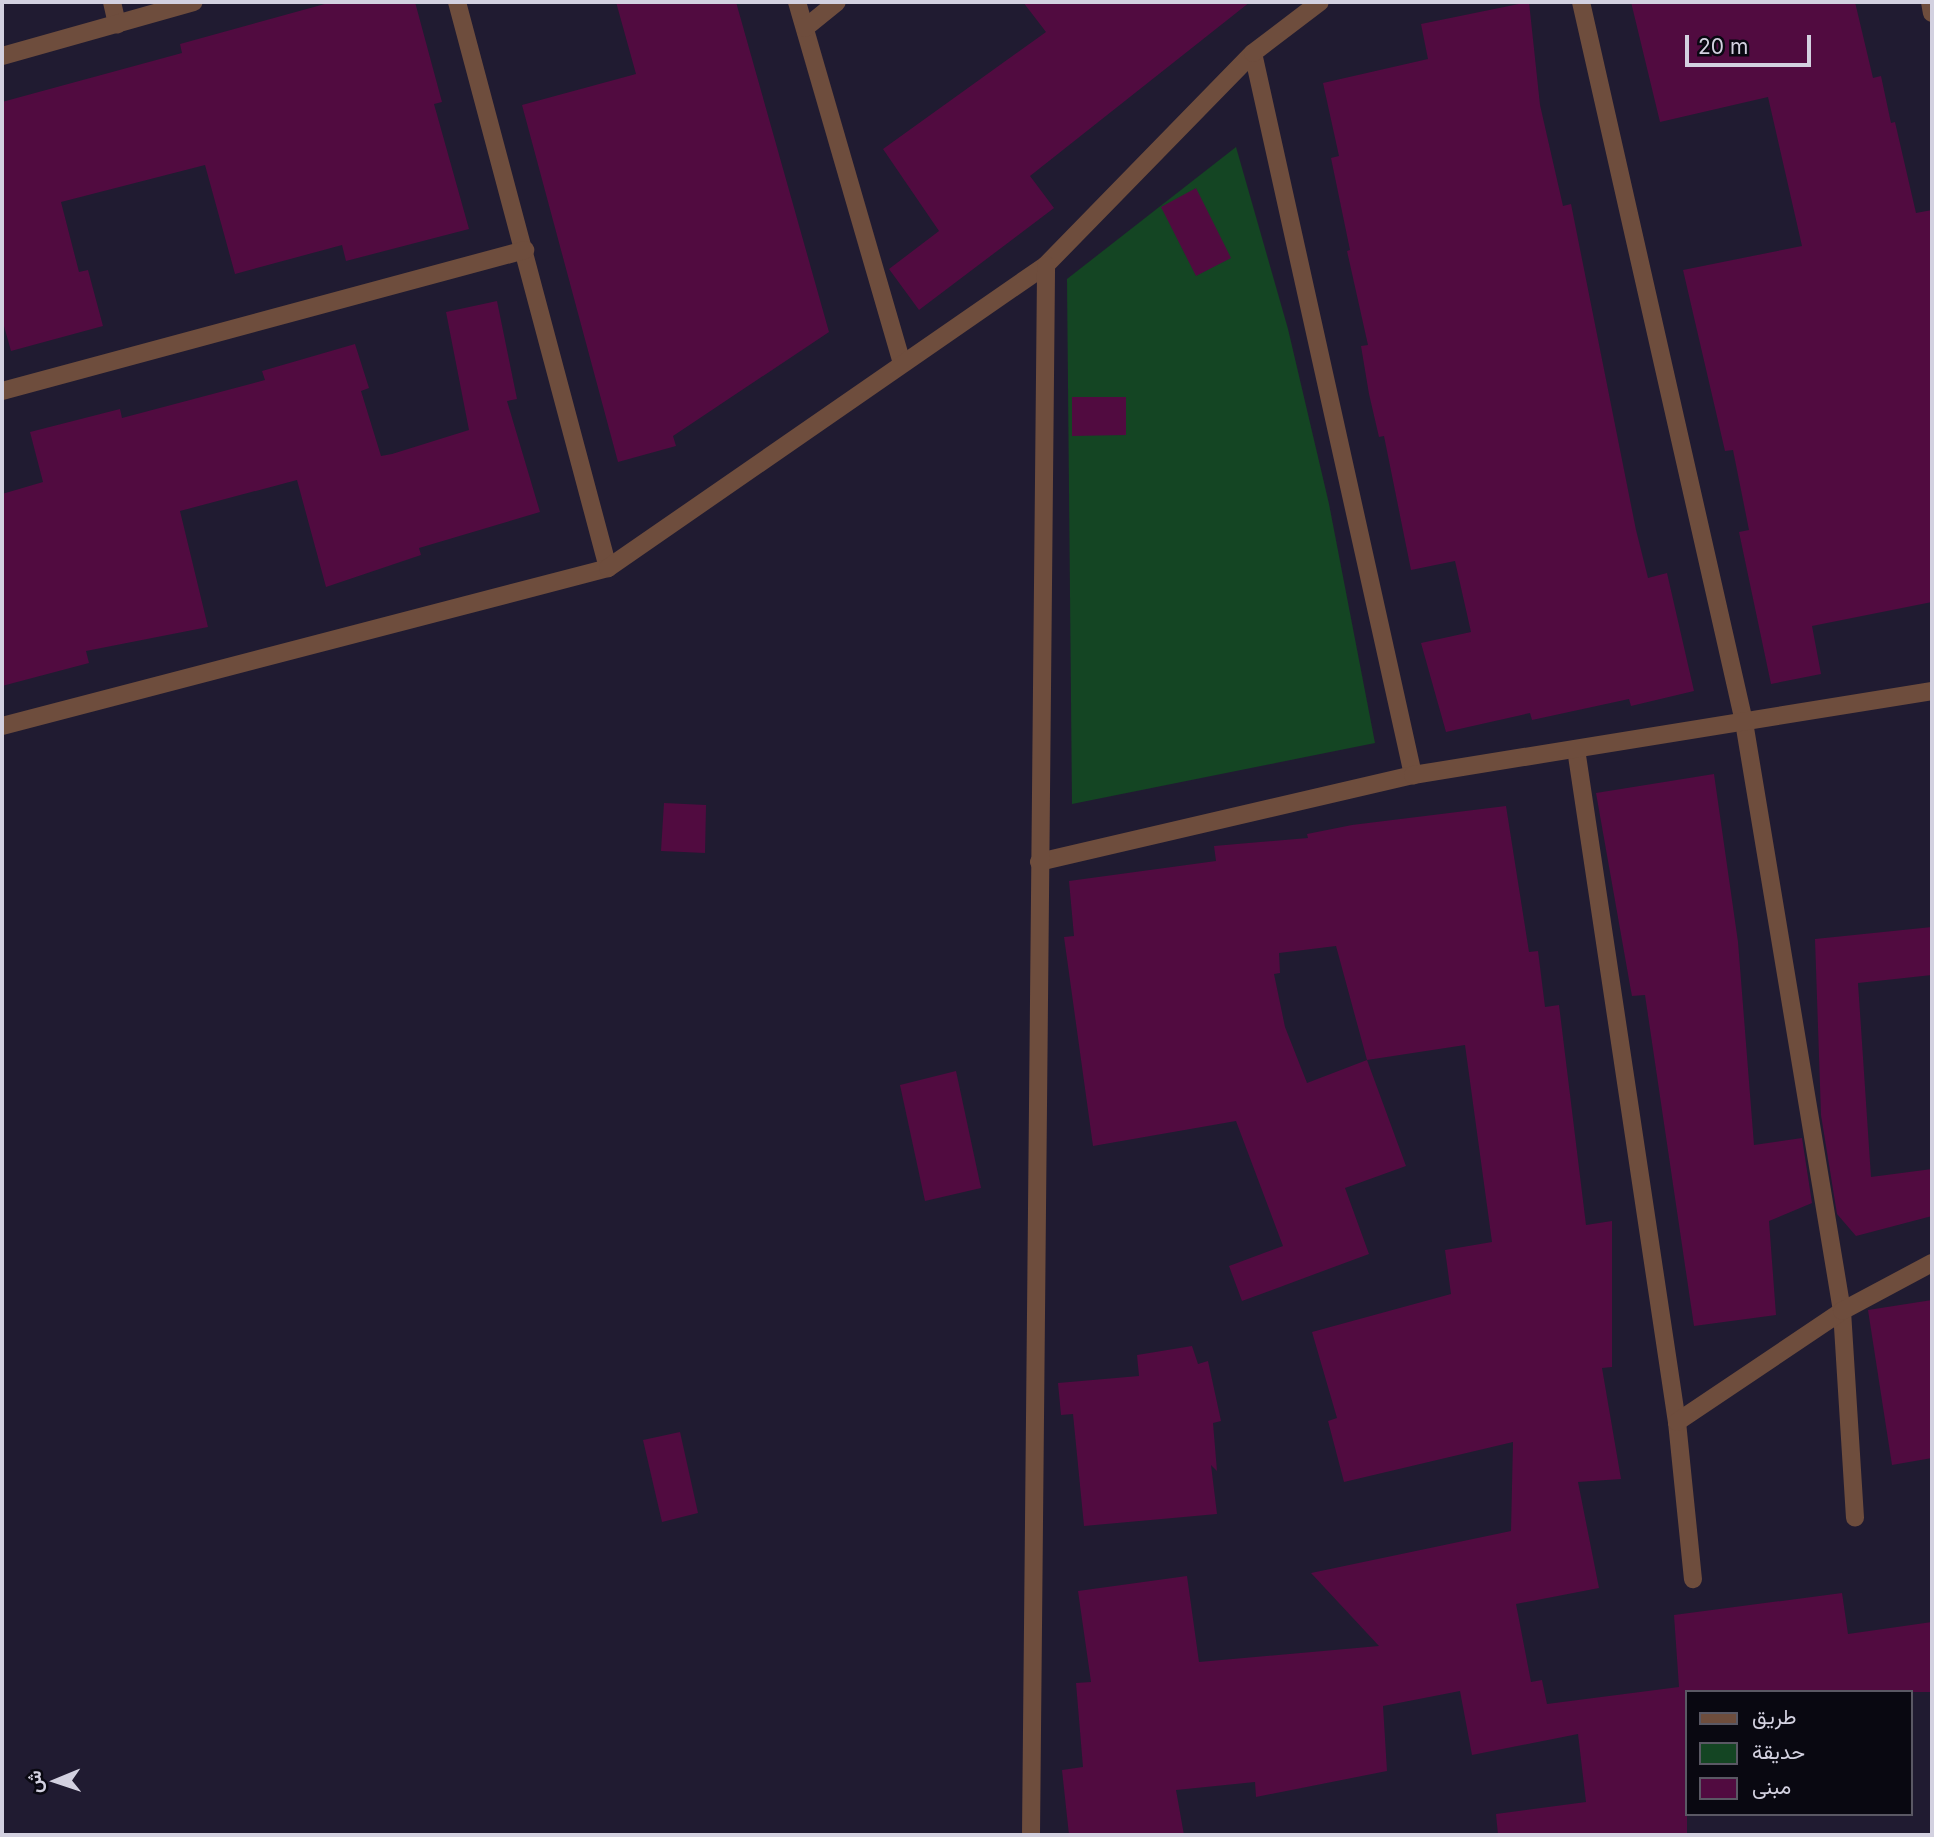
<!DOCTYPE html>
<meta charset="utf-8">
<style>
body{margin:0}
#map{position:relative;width:1934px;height:1837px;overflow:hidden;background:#201b31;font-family:Inter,Vazirmatn,sans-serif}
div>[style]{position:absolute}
.green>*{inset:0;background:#144523}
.building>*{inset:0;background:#510b40}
.street>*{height:18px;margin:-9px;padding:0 9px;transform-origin:9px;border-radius:9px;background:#6e4d3d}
span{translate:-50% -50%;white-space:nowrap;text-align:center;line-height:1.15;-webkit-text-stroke:5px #090811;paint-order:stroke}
.frame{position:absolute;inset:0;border:4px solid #d3d1e0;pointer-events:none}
.legend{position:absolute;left:1685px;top:1690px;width:228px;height:126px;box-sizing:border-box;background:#090811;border:2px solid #5a5864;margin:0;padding:9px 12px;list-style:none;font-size:21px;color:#d3d1e0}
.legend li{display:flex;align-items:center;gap:14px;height:35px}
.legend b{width:35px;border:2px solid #5a5864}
.north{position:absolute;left:21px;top:1746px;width:70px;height:70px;-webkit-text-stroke:5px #090811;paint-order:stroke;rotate:268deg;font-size:19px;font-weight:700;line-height:28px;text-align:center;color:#d3d1e0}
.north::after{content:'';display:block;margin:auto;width:24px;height:32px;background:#d3d1e0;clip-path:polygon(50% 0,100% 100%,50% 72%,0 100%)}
.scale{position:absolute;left:1685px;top:35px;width:126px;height:32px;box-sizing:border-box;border:4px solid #d3d1e0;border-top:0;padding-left:9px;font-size:21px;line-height:24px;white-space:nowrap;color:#d3d1e0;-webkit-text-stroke:5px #090811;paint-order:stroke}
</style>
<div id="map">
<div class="green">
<div style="clip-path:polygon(1236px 147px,1288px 329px,1329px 504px,1375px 743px,1072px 804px,1067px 279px)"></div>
</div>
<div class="building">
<div style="clip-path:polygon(332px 2px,415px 2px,442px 102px,434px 104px,469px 229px,346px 261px,342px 245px,235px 274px,205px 165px,61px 202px,79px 272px,88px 270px,103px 326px,11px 351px,2px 319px,2px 102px,182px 53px,180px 44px)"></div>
<div style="clip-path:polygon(616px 2px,736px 2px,829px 332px,673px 436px,676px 446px,618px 462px,522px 105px,636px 74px)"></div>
<div style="clip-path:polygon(1023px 2px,1250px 2px,1030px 176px,1054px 208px,919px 310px,889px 269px,939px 231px,883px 149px,1046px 32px)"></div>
<div style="clip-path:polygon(1529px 2px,1540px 105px,1563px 206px,1571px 204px,1636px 530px,1648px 578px,1667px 573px,1694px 691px,1631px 706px,1629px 699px,1532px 720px,1530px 713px,1446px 732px,1421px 643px,1471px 632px,1455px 561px,1411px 570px,1384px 436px,1379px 437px,1369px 394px,1361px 346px,1368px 345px,1347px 251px,1350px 250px,1331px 158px,1339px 156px,1323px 83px,1428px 59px,1421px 24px)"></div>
<div style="clip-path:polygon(1631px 2px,1855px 2px,1873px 78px,1881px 76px,1891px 123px,1895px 122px,1916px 213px,1932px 210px,1932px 602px,1812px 626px,1821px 674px,1771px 684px,1739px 532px,1749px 530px,1733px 450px,1725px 451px,1683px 270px,1802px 246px,1768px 97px,1660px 122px)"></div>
<div style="clip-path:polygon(1196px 188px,1231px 258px,1196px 276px,1161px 207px)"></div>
<div style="clip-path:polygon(497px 301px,517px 399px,507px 401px,540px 512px,419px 548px,421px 555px,326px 587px,297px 480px,180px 511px,208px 627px,86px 651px,89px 663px,2px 686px,2px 494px,43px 482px,30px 432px,120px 409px,122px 418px,265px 380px,262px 371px,355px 344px,369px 388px,361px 391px,381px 456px,392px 454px,469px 430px,446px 312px)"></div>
<div style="clip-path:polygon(1072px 397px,1126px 397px,1126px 435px,1072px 436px)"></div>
<div style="clip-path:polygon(1714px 774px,1738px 942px,1754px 1145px,1802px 1138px,1812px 1203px,1769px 1221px,1776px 1315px,1694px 1326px,1645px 995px,1632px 996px,1631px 991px,1596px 793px)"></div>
<div style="clip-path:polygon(664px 803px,706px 805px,705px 853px,661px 851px)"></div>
<div style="clip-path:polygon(evenodd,1506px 806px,1529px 952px,1538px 951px,1545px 1007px,1559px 1005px,1586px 1225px,1612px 1221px,1612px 1367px,1602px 1368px,1621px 1479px,1578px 1482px,1599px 1588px,1516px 1604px,1531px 1682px,1542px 1680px,1547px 1704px,1679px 1687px,1674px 1615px,1842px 1593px,1848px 1634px,1932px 1622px,1932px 1692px,1687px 1692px,1687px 1835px,1498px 1835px,1496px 1814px,1586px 1802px,1578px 1734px,1472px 1755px,1460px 1691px,1383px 1706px,1387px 1771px,1256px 1797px,1255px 1782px,1176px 1790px,1184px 1835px,1069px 1835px,1062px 1770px,1083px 1767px,1076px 1683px,1091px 1682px,1078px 1591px,1187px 1576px,1199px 1662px,1379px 1646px,1311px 1573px,1511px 1531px,1513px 1442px,1344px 1482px,1328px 1421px,1337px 1418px,1312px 1332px,1451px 1294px,1445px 1250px,1492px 1242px,1465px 1045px,1367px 1060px,1406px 1166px,1345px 1188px,1369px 1254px,1242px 1301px,1229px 1266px,1283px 1246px,1236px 1121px,1093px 1146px,1064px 937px,1074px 936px,1069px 881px,1216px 861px,1214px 846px,1308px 838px,1307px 834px,1352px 825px,1506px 806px,1336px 946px,1367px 1060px,1307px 1083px,1285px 1027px,1274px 974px,1280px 973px,1279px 953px,1336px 946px)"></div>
<div style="clip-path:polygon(1932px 927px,1932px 975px,1858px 983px,1871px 1177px,1932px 1169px,1932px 1216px,1856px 1236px,1837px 1214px,1821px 1115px,1815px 939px)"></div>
<div style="clip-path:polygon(956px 1071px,981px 1188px,925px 1201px,900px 1085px)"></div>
<div style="clip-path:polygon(1932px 1300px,1932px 1458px,1892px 1465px,1868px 1310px)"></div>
<div style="clip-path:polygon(1192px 1346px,1198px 1364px,1208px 1361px,1221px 1421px,1213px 1423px,1217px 1471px,1211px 1465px,1217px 1514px,1084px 1526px,1073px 1414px,1061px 1415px,1058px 1383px,1139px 1376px,1137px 1355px)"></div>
<div style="clip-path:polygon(680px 1432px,698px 1513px,662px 1522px,643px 1440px)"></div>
</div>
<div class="street">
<div style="left:112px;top:2px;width:23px;rotate:77deg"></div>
<div style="left:457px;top:2px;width:586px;rotate:75.06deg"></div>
<div style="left:797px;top:2px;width:376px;rotate:73.8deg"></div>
<div style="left:1581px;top:2px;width:738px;rotate:77.24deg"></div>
<div style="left:1744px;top:722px;width:597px;rotate:80.55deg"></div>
<div style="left:1842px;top:1311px;width:207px;rotate:86.4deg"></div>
<div style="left:1930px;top:2px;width:11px;rotate:80deg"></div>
<div style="left:805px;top:28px;width:41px;rotate:-39.1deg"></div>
<div style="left:1253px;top:53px;width:740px;rotate:77.5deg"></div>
<div style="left:2px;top:56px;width:199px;rotate:-15.7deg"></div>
<div style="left:2px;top:391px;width:542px;rotate:-15.09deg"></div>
<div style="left:2px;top:726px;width:626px;rotate:-14.61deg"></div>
<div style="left:608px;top:568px;width:533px;rotate:-34.67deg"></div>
<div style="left:1046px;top:265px;width:296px;rotate:-45.7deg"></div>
<div style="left:1253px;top:53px;width:84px;rotate:-37.3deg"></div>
<div style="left:1576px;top:749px;width:681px;rotate:81.47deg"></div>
<div style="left:1677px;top:1422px;width:158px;rotate:84.2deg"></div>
<div style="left:1039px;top:862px;width:384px;rotate:-13.1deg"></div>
<div style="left:1413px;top:775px;width:526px;rotate:-9.19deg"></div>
<div style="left:1677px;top:1422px;width:199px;rotate:-33.9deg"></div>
<div style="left:1842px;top:1311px;width:102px;rotate:-28.1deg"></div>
<div style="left:1031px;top:1835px;width:1570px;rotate:-89.45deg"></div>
</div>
<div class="frame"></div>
<ul class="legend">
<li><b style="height:9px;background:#6e4d3d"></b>طريق</li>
<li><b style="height:19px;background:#144523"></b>حديقة</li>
<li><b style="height:19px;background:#510b40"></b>مبنى</li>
</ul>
<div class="north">ش</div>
<div class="scale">20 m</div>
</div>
